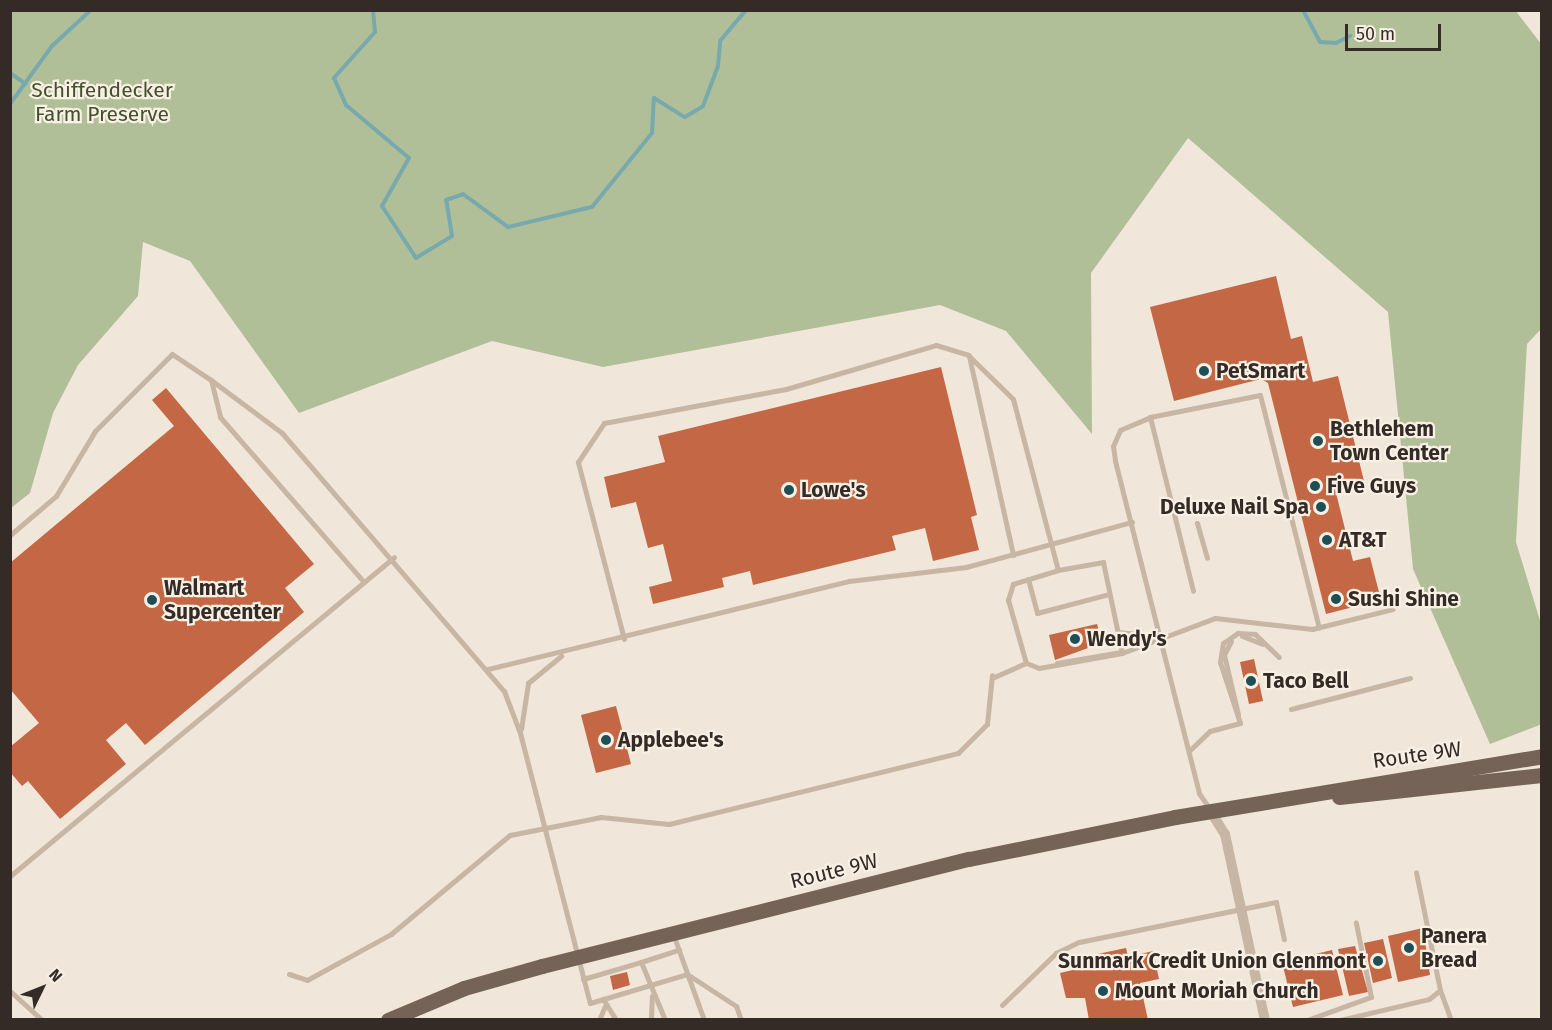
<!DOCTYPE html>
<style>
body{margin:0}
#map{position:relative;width:1552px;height:1030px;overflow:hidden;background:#f0e6d9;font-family:"Fira Sans",sans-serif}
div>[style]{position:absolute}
.green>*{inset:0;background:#b1bf99}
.stream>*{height:4px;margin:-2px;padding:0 2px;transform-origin:2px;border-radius:2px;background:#78a9ad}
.building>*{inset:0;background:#c36744}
.service>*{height:5px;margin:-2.5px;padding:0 2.5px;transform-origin:2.5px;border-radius:2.5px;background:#c8b6a5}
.minor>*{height:10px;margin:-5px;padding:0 5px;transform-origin:5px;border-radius:5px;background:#c8b6a5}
.primary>*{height:15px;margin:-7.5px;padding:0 7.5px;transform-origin:7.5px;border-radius:7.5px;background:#766357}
.dots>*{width:16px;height:16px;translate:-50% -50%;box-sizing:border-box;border:3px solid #f8f0e5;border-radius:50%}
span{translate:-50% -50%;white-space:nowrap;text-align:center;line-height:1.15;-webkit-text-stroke:4.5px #f8f0e5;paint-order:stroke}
.park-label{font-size:21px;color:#42522b}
.poi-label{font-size:21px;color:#342b26;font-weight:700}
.left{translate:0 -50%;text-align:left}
.right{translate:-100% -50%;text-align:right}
.street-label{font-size:21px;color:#342b26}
.frame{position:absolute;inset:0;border:12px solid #342b26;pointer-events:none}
.north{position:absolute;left:12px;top:958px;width:60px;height:60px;-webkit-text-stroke:4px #f8f0e5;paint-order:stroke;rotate:47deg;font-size:16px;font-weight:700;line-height:24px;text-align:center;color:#342b26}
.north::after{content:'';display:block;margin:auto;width:21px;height:27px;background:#342b26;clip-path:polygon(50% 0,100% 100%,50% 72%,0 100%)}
.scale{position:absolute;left:1345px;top:24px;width:96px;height:27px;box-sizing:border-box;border:3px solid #342b26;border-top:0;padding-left:8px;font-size:18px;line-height:21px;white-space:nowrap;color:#342b26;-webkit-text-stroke:4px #f8f0e5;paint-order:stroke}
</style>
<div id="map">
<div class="green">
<div style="clip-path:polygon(1515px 10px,1542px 45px,1542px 328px,1527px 344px,1516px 542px,1541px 624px,1542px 724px,1490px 744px,1413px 569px,1388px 312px,1188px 138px,1091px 273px,1092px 434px,1006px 331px,940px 305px,603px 367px,492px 341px,299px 413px,190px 261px,143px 242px,138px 296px,78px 365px,53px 413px,30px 493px,11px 508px,11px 11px)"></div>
</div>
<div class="stream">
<div style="left:373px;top:10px;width:22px;rotate:85deg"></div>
<div style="left:375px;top:32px;width:62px;rotate:131.7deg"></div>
<div style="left:334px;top:78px;width:30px;rotate:66deg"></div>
<div style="left:346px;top:105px;width:82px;rotate:40.1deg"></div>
<div style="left:409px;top:158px;width:55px;rotate:119.4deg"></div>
<div style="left:382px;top:206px;width:62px;rotate:56.8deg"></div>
<div style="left:416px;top:258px;width:42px;rotate:-31.4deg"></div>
<div style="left:452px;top:236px;width:36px;rotate:-99deg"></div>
<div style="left:446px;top:200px;width:18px;rotate:-19deg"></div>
<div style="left:463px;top:194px;width:56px;rotate:36.3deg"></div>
<div style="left:508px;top:227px;width:86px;rotate:-13.4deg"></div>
<div style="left:592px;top:207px;width:95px;rotate:-51deg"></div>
<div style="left:652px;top:133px;width:35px;rotate:-87deg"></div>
<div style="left:654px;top:98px;width:36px;rotate:32deg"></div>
<div style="left:685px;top:117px;width:21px;rotate:-31deg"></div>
<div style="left:703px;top:106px;width:43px;rotate:-69.4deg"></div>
<div style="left:718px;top:66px;width:25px;rotate:-85deg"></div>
<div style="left:720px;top:41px;width:40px;rotate:-50deg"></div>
<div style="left:1303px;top:10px;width:36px;rotate:62deg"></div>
<div style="left:1320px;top:42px;width:16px;rotate:4deg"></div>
<div style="left:1336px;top:43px;width:16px;rotate:-27deg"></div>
<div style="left:10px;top:73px;width:19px;rotate:35deg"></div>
<div style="left:10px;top:104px;width:72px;rotate:-54.1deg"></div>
<div style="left:52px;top:46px;width:53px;rotate:-42.7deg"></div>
</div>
<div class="building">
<div style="clip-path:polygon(1276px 276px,1291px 339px,1302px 336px,1313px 382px,1338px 376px,1364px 481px,1335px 489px,1353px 561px,1370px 557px,1381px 600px,1326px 614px,1268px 383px,1261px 379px,1174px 401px,1150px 307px)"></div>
<div style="clip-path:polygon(941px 367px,977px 515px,971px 517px,979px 550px,933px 561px,925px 528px,892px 536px,896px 550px,753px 585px,750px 571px,722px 578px,724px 587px,653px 604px,649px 587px,672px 581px,663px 544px,648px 548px,636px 502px,611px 508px,604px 477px,665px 462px,658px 436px)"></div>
<div style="clip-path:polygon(166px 388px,314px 564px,285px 588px,304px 612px,145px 745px,126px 723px,106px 740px,126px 764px,60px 819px,28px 781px,22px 786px,10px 772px,10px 747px,39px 723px,10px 689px,10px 563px,174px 426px,152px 400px)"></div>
<div style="clip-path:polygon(1097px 624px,1102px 643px,1055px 660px,1049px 635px)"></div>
<div style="clip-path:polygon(1254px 659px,1263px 701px,1249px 704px,1240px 662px)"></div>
<div style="clip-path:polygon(616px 706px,631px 764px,596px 773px,581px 715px)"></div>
<div style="clip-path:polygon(1423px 928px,1430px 975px,1398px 982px,1388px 936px)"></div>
<div style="clip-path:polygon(1383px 939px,1392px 978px,1373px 983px,1364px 943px)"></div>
<div style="clip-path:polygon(1355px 946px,1368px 992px,1349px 996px,1338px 949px)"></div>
<div style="clip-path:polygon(1126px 948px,1128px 957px,1153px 951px,1159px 979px,1140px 983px,1148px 1020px,1089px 1020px,1085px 998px,1066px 998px,1060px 973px,1090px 966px,1088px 956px)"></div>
<div style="clip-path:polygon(1332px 950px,1343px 995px,1293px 1007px,1282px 962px)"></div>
<div style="clip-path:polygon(627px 972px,630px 985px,613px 990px,610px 976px)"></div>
</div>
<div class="service">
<div style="left:969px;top:356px;width:204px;rotate:77.5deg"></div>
<div style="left:211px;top:380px;width:38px;rotate:76deg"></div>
<div style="left:220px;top:417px;width:219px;rotate:48.9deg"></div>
<div style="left:1150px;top:417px;width:179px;rotate:76.1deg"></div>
<div style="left:1197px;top:523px;width:36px;rotate:74deg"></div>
<div style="left:10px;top:535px;width:60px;rotate:-40.3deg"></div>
<div style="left:56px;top:496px;width:76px;rotate:-59deg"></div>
<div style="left:95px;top:431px;width:109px;rotate:-45deg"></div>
<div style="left:172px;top:354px;width:47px;rotate:33.7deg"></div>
<div style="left:211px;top:380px;width:89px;rotate:36.7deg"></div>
<div style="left:282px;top:433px;width:340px;rotate:49.3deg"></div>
<div style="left:504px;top:691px;width:45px;rotate:69.1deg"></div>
<div style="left:520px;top:733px;width:279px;rotate:75.5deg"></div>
<div style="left:590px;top:1003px;width:101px;rotate:-16.6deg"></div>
<div style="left:687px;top:974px;width:59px;rotate:33.1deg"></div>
<div style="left:736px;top:1006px;width:15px;rotate:70deg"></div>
<div style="left:1028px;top:579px;width:35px;rotate:75deg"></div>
<div style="left:1037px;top:613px;width:74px;rotate:-14.8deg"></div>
<div style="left:1117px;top:632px;width:42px;rotate:5.4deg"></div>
<div style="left:1242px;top:636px;width:22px;rotate:21deg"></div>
<div style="left:624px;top:639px;width:183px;rotate:-104.6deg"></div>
<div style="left:578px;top:462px;width:47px;rotate:-56.3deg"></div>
<div style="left:604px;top:423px;width:185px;rotate:-10.6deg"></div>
<div style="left:786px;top:389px;width:156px;rotate:-16.3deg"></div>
<div style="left:936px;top:345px;width:34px;rotate:17deg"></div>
<div style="left:968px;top:355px;width:63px;rotate:44.4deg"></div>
<div style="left:1013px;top:399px;width:177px;rotate:75.3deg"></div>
<div style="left:1058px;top:570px;width:46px;rotate:-10.1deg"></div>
<div style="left:1103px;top:562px;width:93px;rotate:78.2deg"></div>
<div style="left:1231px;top:641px;width:16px;rotate:117deg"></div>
<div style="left:1224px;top:655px;width:61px;rotate:76.7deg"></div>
<div style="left:1026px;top:663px;width:14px;rotate:21deg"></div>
<div style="left:1039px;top:668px;width:84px;rotate:-10.2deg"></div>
<div style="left:1122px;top:653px;width:99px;rotate:-20.6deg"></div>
<div style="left:1215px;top:618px;width:98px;rotate:6.5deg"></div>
<div style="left:1312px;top:629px;width:83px;rotate:-13.9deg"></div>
<div style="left:1057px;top:663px;width:65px;rotate:-9.8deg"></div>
<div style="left:488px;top:669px;width:372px;rotate:-13.7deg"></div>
<div style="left:849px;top:581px;width:118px;rotate:-6.8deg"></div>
<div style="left:966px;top:567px;width:172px;rotate:-15.2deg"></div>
<div style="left:992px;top:678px;width:37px;rotate:-24deg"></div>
<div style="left:1026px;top:663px;width:66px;rotate:-105.9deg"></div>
<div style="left:1008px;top:600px;width:17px;rotate:-73deg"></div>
<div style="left:1013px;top:584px;width:47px;rotate:-17.3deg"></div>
<div style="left:1291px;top:709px;width:123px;rotate:-14.6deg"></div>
<div style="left:521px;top:729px;width:47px;rotate:-81.3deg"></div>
<div style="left:528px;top:683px;width:43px;rotate:-39.3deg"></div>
<div style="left:1189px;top:751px;width:29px;rotate:-44deg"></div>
<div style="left:1210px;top:731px;width:31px;rotate:-15deg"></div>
<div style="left:1240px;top:723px;width:64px;rotate:-108.2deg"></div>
<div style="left:1220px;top:662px;width:19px;rotate:-81deg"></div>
<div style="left:1223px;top:643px;width:18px;rotate:-34deg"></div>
<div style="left:1238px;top:633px;width:17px;rotate:3deg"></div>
<div style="left:1255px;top:634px;width:33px;rotate:44deg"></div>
<div style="left:1209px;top:808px;width:18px;rotate:-124deg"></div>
<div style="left:1199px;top:793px;width:343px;rotate:-104.2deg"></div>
<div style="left:1115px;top:460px;width:14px;rotate:-98deg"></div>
<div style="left:1113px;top:446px;width:17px;rotate:-66deg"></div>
<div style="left:1120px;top:430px;width:33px;rotate:-23deg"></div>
<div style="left:1150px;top:417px;width:112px;rotate:-11.3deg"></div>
<div style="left:1260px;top:395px;width:240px;rotate:75.8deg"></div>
<div style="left:10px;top:876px;width:499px;rotate:-39.7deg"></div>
<div style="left:673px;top:934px;width:91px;rotate:70.2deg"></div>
<div style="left:641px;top:962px;width:40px;rotate:-18deg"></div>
<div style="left:289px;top:974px;width:19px;rotate:18deg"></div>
<div style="left:307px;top:980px;width:96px;rotate:-28.7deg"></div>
<div style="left:391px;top:934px;width:155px;rotate:-39.8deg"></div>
<div style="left:510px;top:835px;width:93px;rotate:-11.2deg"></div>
<div style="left:601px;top:817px;width:68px;rotate:5.9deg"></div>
<div style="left:669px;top:824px;width:298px;rotate:-13.8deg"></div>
<div style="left:958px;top:753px;width:41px;rotate:-45deg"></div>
<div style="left:987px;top:724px;width:49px;rotate:-84.2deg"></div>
<div style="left:583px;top:979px;width:60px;rotate:-16.3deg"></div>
<div style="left:641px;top:962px;width:63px;rotate:67.5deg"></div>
<div style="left:1440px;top:990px;width:32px;rotate:70deg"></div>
<div style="left:10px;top:991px;width:43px;rotate:42.2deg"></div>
<div style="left:603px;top:999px;width:25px;rotate:58deg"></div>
<div style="left:1002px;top:1005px;width:75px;rotate:-43.9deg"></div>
<div style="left:1056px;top:953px;width:25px;rotate:-26deg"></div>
<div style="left:1079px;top:942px;width:201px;rotate:-11.5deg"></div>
<div style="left:1276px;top:902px;width:38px;rotate:78deg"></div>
<div style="left:599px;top:1020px;width:15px;rotate:-67deg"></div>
<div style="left:651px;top:1020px;width:24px;rotate:-88deg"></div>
<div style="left:1307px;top:1020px;width:68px;rotate:-19.8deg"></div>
<div style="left:1371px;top:997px;width:76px;rotate:-101.5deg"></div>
<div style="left:1340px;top:1020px;width:91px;rotate:-13.3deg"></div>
<div style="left:1429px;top:999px;width:14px;rotate:-39deg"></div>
<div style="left:1440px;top:990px;width:120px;rotate:-101.5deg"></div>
</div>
<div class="minor">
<div style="left:1211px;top:812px;width:26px;rotate:58deg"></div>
<div style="left:1225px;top:834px;width:190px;rotate:77.9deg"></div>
</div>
<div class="primary">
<div style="left:1339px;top:797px;width:204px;rotate:-6.2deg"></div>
<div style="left:388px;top:1020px;width:82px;rotate:-22.8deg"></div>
<div style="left:464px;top:988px;width:81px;rotate:-15.8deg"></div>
<div style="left:542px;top:966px;width:440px;rotate:-14.1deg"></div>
<div style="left:969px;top:859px;width:210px;rotate:-11.5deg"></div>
<div style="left:1175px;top:817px;width:372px;rotate:-9.4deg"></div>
</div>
<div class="dots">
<div style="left:1204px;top:371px;background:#1d4f54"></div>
<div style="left:1318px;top:441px;background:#1d4f54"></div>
<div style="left:1315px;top:486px;background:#1d4f54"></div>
<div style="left:789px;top:490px;background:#1d4f54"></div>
<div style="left:1321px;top:507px;background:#1d4f54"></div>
<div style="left:1327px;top:540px;background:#1d4f54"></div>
<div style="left:1336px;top:599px;background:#1d4f54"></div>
<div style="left:152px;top:600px;background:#1d4f54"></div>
<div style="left:1075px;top:639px;background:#1d4f54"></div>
<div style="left:1251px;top:681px;background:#1d4f54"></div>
<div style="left:606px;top:740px;background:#1d4f54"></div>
<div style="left:1409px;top:948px;background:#1d4f54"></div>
<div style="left:1378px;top:961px;background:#1d4f54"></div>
<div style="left:1103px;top:991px;background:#1d4f54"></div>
</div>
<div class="park-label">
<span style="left:102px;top:102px">Schiffendecker<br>Farm Preserve</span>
</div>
<div class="poi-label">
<span class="left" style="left:1216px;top:371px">PetSmart</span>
<span class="left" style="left:1330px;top:441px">Bethlehem<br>Town Center</span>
<span class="left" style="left:1327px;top:486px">Five Guys</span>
<span class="left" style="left:801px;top:490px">Lowe's</span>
<span class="right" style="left:1309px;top:507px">Deluxe Nail Spa</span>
<span class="left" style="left:1339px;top:540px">AT&amp;T</span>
<span class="left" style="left:164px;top:600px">Walmart<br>Supercenter</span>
<span class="left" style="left:1348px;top:599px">Sushi Shine</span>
<span class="left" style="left:1087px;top:639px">Wendy's</span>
<span class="left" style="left:1263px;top:681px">Taco Bell</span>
<span class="left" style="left:618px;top:740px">Applebee's</span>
<span class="left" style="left:1421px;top:948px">Panera<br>Bread</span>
<span class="right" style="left:1366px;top:961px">Sunmark Credit Union Glenmont</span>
<span class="left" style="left:1115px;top:991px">Mount Moriah Church</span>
</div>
<div class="street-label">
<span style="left:1417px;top:755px;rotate:-8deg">Route 9W</span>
<span style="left:834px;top:871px;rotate:-14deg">Route 9W</span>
</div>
<div class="frame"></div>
<div class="north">N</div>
<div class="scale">50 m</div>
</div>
